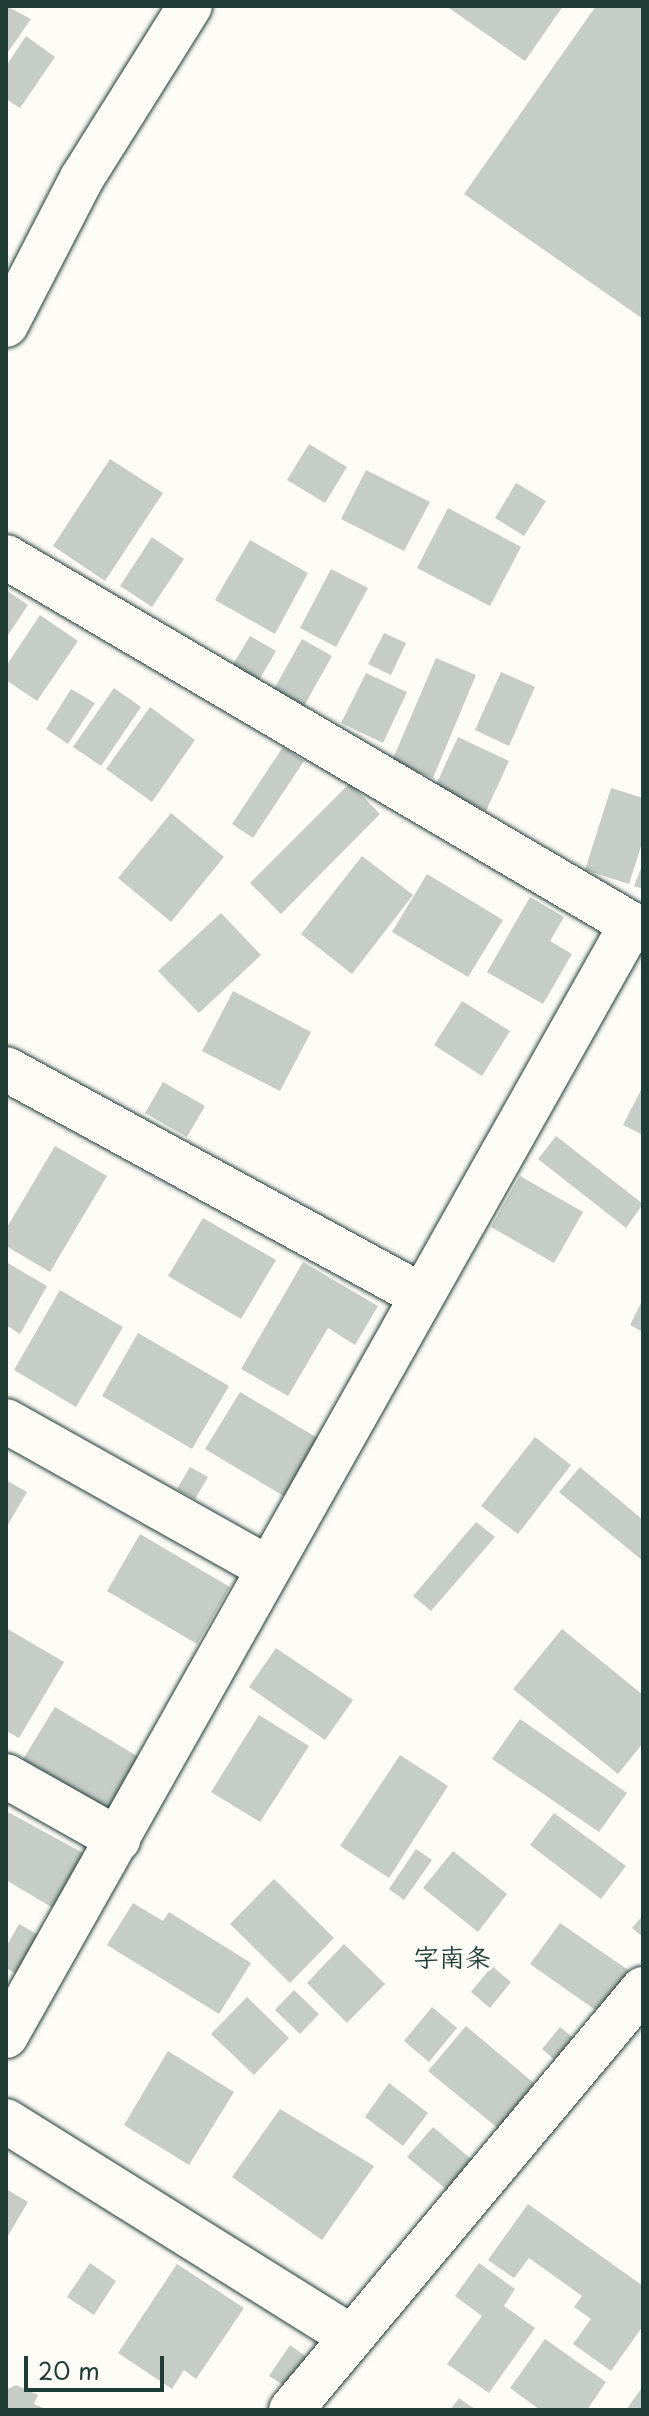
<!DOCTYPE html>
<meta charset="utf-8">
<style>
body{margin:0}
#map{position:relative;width:649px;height:2416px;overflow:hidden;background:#fdfcf7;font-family:"Playpen Sans","Klee One",sans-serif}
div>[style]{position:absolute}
.building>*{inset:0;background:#c6cdc7}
.roads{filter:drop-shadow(0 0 2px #1f3d34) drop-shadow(0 0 2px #1f3d34)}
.minor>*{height:44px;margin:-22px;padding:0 22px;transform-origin:22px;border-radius:22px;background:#fdfcf7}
span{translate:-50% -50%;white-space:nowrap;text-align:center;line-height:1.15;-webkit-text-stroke:7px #fdfcf7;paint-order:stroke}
.quarter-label{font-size:26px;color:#1f3d34;font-weight:700}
.frame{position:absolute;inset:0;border:8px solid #1f3d34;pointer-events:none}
.scale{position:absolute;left:24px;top:2356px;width:140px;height:36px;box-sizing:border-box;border:4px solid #1f3d34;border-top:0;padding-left:10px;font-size:24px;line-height:28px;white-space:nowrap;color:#1f3d34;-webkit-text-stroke:6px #fdfcf7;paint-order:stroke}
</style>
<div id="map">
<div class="building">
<div style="clip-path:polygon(6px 6px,31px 19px,6px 55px)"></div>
<div style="clip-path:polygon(446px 6px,563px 6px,525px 61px)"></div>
<div style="clip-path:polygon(596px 6px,643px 6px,643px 319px,464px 194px)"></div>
<div style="clip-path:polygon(26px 36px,55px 57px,20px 108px,6px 99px,6px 66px)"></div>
<div style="clip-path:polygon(309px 444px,347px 467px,325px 503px,287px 480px)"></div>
<div style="clip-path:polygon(110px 459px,163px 493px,105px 581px,53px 546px)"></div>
<div style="clip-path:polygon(366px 470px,430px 502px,404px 551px,341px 519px)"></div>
<div style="clip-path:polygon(516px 483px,546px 501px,524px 536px,495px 518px)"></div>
<div style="clip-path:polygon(448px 508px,521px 547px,490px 606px,417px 568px)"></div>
<div style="clip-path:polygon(152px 537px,184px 559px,152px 607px,120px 586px)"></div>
<div style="clip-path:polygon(250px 540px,308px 573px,275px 634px,215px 600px)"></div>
<div style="clip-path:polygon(331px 569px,368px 588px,336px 647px,300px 628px)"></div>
<div style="clip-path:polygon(6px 590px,28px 605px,6px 638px)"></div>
<div style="clip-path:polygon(40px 615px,78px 641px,37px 701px,6px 680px,6px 666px)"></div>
<div style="clip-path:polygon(384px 633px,406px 643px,391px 675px,368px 664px)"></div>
<div style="clip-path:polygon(250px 636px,276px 651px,258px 682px,232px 666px)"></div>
<div style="clip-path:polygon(302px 639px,332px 656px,304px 706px,274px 689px)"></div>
<div style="clip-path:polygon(436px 658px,476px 675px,433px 778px,392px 761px)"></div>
<div style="clip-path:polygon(501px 672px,535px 687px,509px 746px,475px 730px)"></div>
<div style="clip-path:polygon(366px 673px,407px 692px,383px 743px,341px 723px)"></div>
<div style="clip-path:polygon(114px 688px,141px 707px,101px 766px,73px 747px)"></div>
<div style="clip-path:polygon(71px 689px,95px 703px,68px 744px,46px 729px)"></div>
<div style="clip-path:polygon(150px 707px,195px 740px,152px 802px,106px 769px)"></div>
<div style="clip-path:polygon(458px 737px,509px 761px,486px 811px,435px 787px)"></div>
<div style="clip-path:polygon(283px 747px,304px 761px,253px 838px,232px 824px)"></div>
<div style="clip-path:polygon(350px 783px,380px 814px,281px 914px,250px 883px)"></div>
<div style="clip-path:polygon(611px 788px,643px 798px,643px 840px,629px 884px,585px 870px)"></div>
<div style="clip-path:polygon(171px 813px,224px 857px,171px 922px,118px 878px)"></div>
<div style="clip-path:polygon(362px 856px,413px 895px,352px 974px,301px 934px)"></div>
<div style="clip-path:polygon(643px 863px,643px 889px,634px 886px)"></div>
<div style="clip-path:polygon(427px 874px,503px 920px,468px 977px,392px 932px)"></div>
<div style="clip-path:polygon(530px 897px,564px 917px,550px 941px,572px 954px,543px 1004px,487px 972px)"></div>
<div style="clip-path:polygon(221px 913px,261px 955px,199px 1013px,158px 971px)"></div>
<div style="clip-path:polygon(233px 991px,311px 1032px,280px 1091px,202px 1051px)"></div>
<div style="clip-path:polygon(462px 1001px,510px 1031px,482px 1076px,434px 1045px)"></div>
<div style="clip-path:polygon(163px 1082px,205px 1106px,187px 1137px,145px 1113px)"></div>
<div style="clip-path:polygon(643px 1086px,643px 1135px,623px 1125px)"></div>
<div style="clip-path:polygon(556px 1136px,643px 1204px,626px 1228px,538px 1159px)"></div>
<div style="clip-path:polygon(55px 1146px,107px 1176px,50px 1272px,6px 1246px,6px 1229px)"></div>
<div style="clip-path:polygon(520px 1176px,583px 1212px,554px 1263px,491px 1227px)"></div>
<div style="clip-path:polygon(203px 1218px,276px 1260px,241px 1319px,168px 1276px)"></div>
<div style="clip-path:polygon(6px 1262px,47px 1286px,20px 1334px,6px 1325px)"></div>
<div style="clip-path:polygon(303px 1262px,378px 1306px,355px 1345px,328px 1328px,288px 1396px,241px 1369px)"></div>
<div style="clip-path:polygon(60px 1290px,123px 1327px,76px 1407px,14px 1370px)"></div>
<div style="clip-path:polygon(643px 1299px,643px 1332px,630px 1325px)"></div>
<div style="clip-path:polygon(138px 1333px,229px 1386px,192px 1449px,102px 1396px)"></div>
<div style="clip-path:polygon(240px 1392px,326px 1443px,292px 1501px,205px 1449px)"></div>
<div style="clip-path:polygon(535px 1437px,571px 1465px,518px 1534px,481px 1506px)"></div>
<div style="clip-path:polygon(190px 1467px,208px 1477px,195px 1499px,177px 1489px)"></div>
<div style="clip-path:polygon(580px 1467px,643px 1520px,643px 1561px,559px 1492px)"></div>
<div style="clip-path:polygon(6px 1480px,27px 1492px,6px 1528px)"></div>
<div style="clip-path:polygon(476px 1522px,495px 1537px,431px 1611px,413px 1596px)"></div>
<div style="clip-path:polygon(140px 1534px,230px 1587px,197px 1644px,107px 1591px)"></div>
<div style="clip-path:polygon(6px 1628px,64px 1662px,19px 1738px,6px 1731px)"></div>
<div style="clip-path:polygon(562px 1629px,643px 1695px,643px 1743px,618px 1774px,513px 1689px)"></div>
<div style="clip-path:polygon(276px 1648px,353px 1700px,325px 1740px,249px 1687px)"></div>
<div style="clip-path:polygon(55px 1707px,152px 1765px,121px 1819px,22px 1761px)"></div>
<div style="clip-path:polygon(259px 1715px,309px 1746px,260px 1822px,211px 1792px)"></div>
<div style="clip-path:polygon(520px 1719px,627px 1793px,599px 1832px,492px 1759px)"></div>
<div style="clip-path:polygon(400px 1755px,448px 1786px,389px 1878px,340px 1846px)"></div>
<div style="clip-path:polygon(6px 1811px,85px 1854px,53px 1908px,6px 1880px)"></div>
<div style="clip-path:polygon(554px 1813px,626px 1866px,601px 1899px,530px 1845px)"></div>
<div style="clip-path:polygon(416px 1849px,432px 1860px,404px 1900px,389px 1889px)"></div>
<div style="clip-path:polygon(453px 1851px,507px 1894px,478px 1932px,423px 1888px)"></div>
<div style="clip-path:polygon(274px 1879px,334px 1938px,290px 1983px,230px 1924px)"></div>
<div style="clip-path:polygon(133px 1903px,163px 1921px,169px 1912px,251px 1963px,219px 2014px,107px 1945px)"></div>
<div style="clip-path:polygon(643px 1915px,643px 1937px,632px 1928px)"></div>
<div style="clip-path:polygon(560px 1923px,634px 1974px,604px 2016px,530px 1964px)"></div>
<div style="clip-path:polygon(19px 1924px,55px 1944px,32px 1983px,6px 1968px,6px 1947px)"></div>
<div style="clip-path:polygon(344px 1944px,385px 1984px,347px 2023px,307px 1983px)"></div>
<div style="clip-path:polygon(492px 1966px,511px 1982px,490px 2008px,471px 1992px)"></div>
<div style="clip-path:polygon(294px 1990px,319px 2014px,300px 2034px,275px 2010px)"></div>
<div style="clip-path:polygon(247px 1997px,289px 2038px,254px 2075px,211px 2034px)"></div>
<div style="clip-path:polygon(432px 2007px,457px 2028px,429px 2062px,404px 2041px)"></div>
<div style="clip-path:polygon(466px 2026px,542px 2090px,505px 2134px,428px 2071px)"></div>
<div style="clip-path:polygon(560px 2027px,581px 2044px,563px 2067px,542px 2049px)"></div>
<div style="clip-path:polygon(168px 2051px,234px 2092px,189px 2165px,124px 2125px)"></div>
<div style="clip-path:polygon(389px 2083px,428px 2113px,403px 2146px,365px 2117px)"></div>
<div style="clip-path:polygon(280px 2109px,374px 2166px,322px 2240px,232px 2177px)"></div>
<div style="clip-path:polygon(433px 2127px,476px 2163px,451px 2193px,407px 2157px)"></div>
<div style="clip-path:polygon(6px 2189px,28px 2202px,6px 2239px)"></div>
<div style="clip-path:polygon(528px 2204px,643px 2286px,643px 2326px,611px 2371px,573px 2344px,591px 2319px,574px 2307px,582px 2296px,529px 2258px,514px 2278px,488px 2260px)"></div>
<div style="clip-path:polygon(90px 2263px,116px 2281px,94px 2315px,67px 2297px)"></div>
<div style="clip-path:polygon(479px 2263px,515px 2289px,504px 2306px,535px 2328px,489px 2393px,447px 2364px,482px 2316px,455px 2296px)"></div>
<div style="clip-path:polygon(177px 2264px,244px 2308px,196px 2379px,184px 2370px,172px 2389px,118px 2353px)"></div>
<div style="clip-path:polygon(545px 2339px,606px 2382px,587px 2410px,540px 2410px,510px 2388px)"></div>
<div style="clip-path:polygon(290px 2345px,311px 2360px,291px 2390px,269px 2376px)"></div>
<div style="clip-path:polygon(16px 2385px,38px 2395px,34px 2404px,48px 2410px,6px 2410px,6px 2390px)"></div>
<div style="clip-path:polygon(643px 2386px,643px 2410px,626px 2410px)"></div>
<div style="clip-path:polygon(459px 2398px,476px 2410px,450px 2410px)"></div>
</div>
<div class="roads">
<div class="minor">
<div style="left:6px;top:325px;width:165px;rotate:-62.7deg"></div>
<div style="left:82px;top:178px;width:203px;rotate:-57.9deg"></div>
<div style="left:6px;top:557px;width:739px;rotate:30.42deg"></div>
<div style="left:6px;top:1069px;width:473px;rotate:28.6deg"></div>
<div style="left:6px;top:1421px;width:298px;rotate:29.3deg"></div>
<div style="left:6px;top:1776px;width:129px;rotate:29.4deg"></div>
<div style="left:6px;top:2036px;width:1275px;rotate:-60.64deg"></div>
<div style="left:6px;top:2121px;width:406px;rotate:32deg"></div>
<div style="left:291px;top:2410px;width:549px;rotate:-50.1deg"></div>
</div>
</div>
<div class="quarter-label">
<span style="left:452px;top:1957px">字南条</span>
</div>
<div class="frame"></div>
<div class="scale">20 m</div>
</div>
